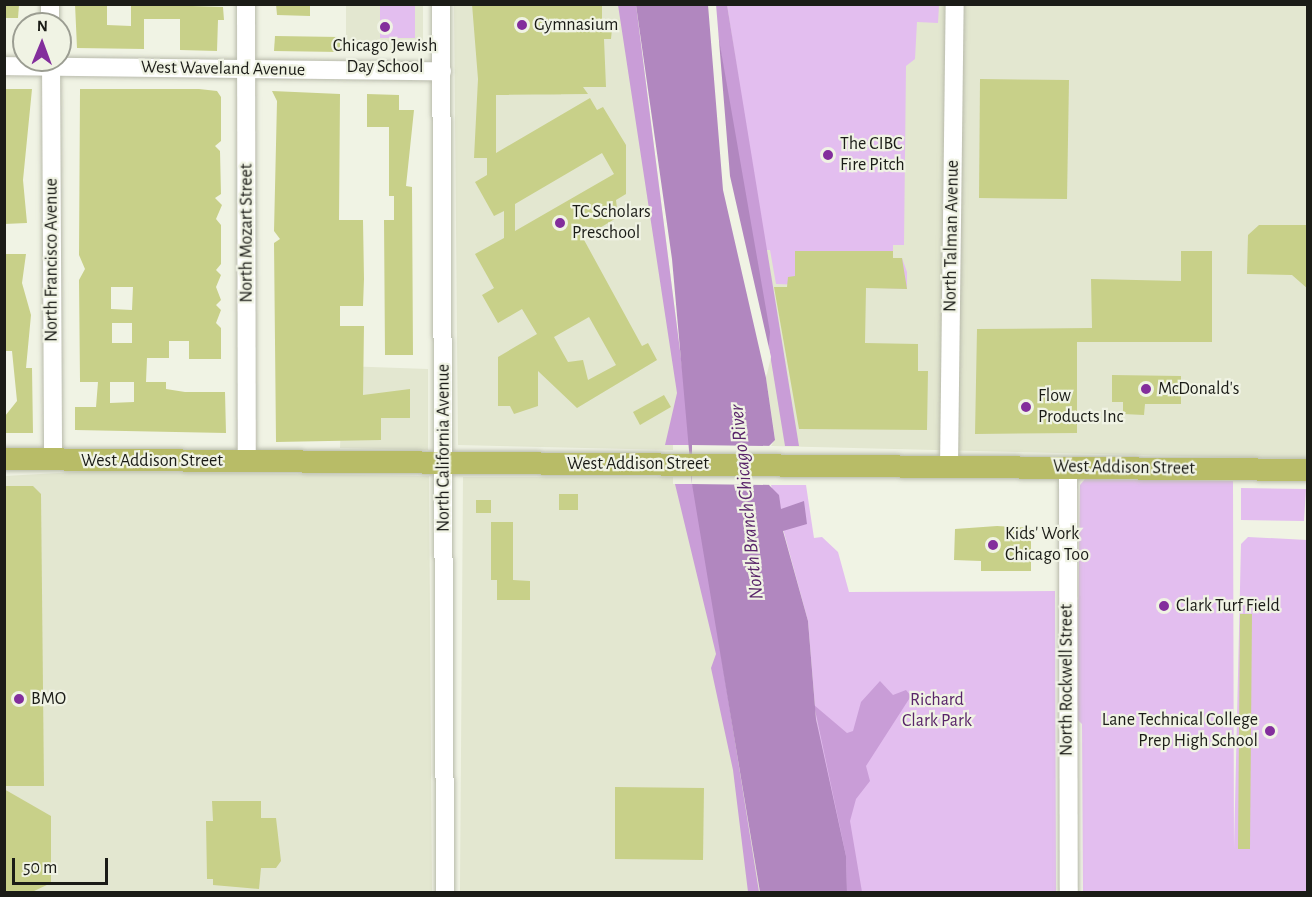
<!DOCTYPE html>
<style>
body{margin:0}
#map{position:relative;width:1312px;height:897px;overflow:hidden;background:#f0f3e4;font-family:"Alegreya Sans",sans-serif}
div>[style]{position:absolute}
.built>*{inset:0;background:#e3e7d0}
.green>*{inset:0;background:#e3beef}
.forest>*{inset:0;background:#c99dd7}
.water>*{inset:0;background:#b187bf}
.pier>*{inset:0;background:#f0f3e4}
.building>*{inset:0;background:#c8d089}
.roads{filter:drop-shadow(0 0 2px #b8baab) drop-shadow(0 0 2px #b8baab)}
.minor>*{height:18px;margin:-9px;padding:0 9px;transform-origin:9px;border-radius:9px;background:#fff}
.major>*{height:22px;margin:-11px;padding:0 11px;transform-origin:11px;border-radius:11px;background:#b8bc67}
.dots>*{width:16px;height:16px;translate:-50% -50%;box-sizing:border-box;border:3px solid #f0f3e4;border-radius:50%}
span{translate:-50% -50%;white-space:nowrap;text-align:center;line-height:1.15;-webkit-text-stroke:4.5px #f0f3e4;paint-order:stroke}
.poi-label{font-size:18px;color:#1b1c17}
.left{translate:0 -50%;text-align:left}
.right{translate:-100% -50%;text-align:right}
.street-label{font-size:18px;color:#1b1c17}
.park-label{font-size:18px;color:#592469}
.water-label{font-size:20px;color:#59246a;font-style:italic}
.frame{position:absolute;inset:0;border:6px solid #1b1c17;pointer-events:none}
.north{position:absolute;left:12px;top:12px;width:60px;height:60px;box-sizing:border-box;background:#f0f3e4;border:2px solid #9b9d92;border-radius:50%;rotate:1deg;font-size:16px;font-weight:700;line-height:24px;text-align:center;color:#1b1c17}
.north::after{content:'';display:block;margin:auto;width:21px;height:27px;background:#832e9c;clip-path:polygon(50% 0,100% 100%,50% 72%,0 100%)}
.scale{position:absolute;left:12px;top:858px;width:96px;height:27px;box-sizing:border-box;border:3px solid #1b1c17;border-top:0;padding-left:8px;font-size:18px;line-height:21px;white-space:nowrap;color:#1b1c17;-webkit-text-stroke:4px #f0f3e4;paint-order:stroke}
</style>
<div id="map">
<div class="built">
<div style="clip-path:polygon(346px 5px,423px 5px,423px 50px,346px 50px)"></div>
<div style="clip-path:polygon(454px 5px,636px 5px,692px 445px,673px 445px,673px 450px,458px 445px)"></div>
<div style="clip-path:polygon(713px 5px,1307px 5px,1307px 459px,771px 446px,775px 439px,766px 378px,770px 332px)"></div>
<div style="clip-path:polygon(343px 366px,428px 369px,428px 450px,340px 448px)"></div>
<div style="clip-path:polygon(93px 471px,429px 476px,432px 892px,5px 892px,5px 476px)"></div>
<div style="clip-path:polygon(463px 477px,673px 477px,673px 484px,692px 484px,760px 892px,460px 892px)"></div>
</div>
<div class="green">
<div style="clip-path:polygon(380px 5px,415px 5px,415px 38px,380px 38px)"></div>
<div style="clip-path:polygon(727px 5px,939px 5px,938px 23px,917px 22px,915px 59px,906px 66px,904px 245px,893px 245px,893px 258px,902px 258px,907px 272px,907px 289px,776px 284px,770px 250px,765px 250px)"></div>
<div style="clip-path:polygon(1085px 479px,1233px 481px,1234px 849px,1241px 544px,1248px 537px,1307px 540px,1307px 892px,1083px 892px,1082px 724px,1077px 719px,1080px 485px)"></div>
<div style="clip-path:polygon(771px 485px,806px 485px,814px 538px,822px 537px,838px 552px,849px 592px,1055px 591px,1056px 892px,847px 892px,816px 719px,808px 621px)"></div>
<div style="clip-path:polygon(1241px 488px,1306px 489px,1304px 521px,1241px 520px)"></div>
</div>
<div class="forest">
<div style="clip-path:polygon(618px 5px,636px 5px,692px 445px,665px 445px,677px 393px)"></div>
<div style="clip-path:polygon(713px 5px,727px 5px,799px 446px,785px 446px)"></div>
<div style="clip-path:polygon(675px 484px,692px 484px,695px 491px,759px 892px,748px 892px,733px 770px,711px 668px,716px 654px)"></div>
<div style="clip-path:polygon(880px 681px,893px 695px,906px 690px,911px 696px,866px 766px,870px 781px,856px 799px,850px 821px,862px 892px,847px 892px,846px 856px,814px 705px,847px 733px,853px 731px,861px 702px)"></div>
</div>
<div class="water">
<div style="clip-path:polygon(636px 5px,713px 5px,770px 332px,766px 378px,775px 440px,769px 446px,769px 485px,779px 495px,781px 509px,804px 501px,807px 524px,783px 531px,808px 621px,816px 719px,846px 856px,847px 892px,760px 892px,692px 484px,672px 259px)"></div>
</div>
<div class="pier">
<div style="clip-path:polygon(716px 4px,730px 176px,771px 357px,766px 378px,723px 190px,708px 5px)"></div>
<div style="clip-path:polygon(692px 445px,774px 446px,774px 485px,692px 484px)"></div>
</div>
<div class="building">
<div style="clip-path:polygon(75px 4px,107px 4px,107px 25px,131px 26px,131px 4px,223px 7px,224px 20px,218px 20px,217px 51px,180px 50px,180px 19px,144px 19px,144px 49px,77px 48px)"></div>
<div style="clip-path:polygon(276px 4px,310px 4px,310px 16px,277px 15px)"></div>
<div style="clip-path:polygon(evenodd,472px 4px,602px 4px,602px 29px,612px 29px,611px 39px,604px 39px,606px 87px,583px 87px,588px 94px,496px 95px,496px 153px,590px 98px,597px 110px,603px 107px,626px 145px,626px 194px,616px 200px,618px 217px,583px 238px,642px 346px,648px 343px,657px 360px,577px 408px,538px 371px,538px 406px,514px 414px,510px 406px,498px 406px,498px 357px,537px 334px,522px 309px,498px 323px,482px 295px,494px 288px,475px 254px,504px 238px,504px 211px,494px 216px,475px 182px,487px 175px,487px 158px,474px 158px,478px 79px,472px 4px,602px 153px,614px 174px,515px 231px,515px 204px,602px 153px,472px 4px,589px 317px,616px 365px,588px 380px,583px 360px,568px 362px,554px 337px,589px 317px)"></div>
<div style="clip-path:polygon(4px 5px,19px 5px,18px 18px,4px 18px)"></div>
<div style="clip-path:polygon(275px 36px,340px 37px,340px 52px,274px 51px)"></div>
<div style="clip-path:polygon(980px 79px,1069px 80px,1067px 199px,979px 198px)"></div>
<div style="clip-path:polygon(4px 89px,32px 89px,23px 180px,27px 223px,4px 224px)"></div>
<div style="clip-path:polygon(evenodd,80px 89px,199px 89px,217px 91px,221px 97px,221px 141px,215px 146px,220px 151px,221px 194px,215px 198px,222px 205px,216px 219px,221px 225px,221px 264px,216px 270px,221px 275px,216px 287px,221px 300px,216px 305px,221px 310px,216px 323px,221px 328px,221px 359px,189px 359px,189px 341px,169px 341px,169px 358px,147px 358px,146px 382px,166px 382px,166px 389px,185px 392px,225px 392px,226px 433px,75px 430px,75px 407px,96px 407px,98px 382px,80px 382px,79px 280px,85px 269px,79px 255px,80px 89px,111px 287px,133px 287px,132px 310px,111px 309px,111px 287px,80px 89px,112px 323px,132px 323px,132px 343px,112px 343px,112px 323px,80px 89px,110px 382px,134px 382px,134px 402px,110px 403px,110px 382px)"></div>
<div style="clip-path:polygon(272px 91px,340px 94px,339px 220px,363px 220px,364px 279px,363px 306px,340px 306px,340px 326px,364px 326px,363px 395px,410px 389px,410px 418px,381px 418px,381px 440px,276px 442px,274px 243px,280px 239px,274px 231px,277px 101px)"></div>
<div style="clip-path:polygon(367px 94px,399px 95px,399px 110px,414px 110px,406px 186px,412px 187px,413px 355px,385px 355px,384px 220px,394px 220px,394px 196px,389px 196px,389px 127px,367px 127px)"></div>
<div style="clip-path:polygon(1259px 225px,1308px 225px,1308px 289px,1292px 275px,1247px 274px,1248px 235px)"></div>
<div style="clip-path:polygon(795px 251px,893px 251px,893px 258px,902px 258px,907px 289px,866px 288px,865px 343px,918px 344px,918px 371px,928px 371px,927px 430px,799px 429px,774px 287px,787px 287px,788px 277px,795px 276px)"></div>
<div style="clip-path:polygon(1181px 251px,1212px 251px,1212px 342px,1077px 342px,1077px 433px,975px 434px,977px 329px,1092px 328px,1091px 279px,1181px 281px)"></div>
<div style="clip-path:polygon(4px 254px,26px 254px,22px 283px,31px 315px,26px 368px,32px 368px,33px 433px,5px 433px,5px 416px,17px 401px,12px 351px,4px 351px)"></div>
<div style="clip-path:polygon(1112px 375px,1181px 376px,1181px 404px,1145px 404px,1144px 415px,1123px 414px,1123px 402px,1112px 402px)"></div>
<div style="clip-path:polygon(664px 395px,671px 407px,640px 425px,633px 412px)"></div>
<div style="clip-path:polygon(4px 486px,33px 486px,41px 494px,44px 786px,4px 786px)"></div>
<div style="clip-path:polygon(559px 494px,578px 494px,578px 510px,559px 510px)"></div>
<div style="clip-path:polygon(476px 500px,491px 500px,491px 513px,476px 513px)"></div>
<div style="clip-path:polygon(491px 522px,513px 522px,513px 580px,530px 581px,530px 600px,497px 600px,497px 580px,491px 580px)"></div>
<div style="clip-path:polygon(997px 526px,1031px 528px,1031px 571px,981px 571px,981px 561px,954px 560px,955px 529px)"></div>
<div style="clip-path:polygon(1240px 614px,1252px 614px,1250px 849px,1238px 849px)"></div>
<div style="clip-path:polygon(615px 787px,704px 788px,703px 860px,615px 859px)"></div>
<div style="clip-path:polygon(4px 789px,51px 816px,51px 883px,32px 892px,4px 892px)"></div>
<div style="clip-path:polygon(212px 801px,261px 801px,261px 818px,276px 818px,281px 861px,276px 868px,261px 868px,259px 889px,213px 885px,213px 879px,207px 879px,206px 821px,213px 821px)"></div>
</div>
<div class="roads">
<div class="minor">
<div style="left:50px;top:4px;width:20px;rotate:90deg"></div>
<div style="left:246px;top:4px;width:457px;rotate:89.9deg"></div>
<div style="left:441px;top:4px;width:888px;rotate:89.74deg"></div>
<div style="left:51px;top:60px;width:400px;rotate:89.7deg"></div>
<div style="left:4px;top:66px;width:438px;rotate:0.7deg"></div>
<div style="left:949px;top:467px;width:463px;rotate:-89.3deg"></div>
<div style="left:1068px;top:468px;width:424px;rotate:89.9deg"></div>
</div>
<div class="major">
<div style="left:4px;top:459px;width:1304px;rotate:0.48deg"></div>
</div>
</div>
<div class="dots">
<div style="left:522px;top:25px;background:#832e9c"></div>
<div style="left:385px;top:27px;background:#832e9c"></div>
<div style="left:828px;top:155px;background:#832e9c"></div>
<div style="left:560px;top:223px;background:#832e9c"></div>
<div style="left:1146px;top:389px;background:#832e9c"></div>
<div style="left:1026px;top:407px;background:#832e9c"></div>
<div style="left:993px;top:545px;background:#832e9c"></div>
<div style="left:1164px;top:606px;background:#832e9c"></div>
<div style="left:19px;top:699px;background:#832e9c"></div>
<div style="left:1270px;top:731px;background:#832e9c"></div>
</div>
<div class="poi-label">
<span class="left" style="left:534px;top:25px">Gymnasium</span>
<span style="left:385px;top:57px">Chicago Jewish<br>Day School</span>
<span class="left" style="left:840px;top:155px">The CIBC<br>Fire Pitch</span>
<span class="left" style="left:572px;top:223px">TC Scholars<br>Preschool</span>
<span class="left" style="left:1158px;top:389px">McDonald's</span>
<span class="left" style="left:1038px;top:407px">Flow<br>Products Inc</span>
<span class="left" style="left:1005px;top:545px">Kids' Work<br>Chicago Too</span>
<span class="left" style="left:1176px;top:606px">Clark Turf Field</span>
<span class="left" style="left:31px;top:699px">BMO</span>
<span class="right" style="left:1258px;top:731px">Lane Technical College<br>Prep High School</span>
</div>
<div class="street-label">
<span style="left:223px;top:69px;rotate:1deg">West Waveland Avenue</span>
<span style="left:247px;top:233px;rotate:-90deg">North Mozart Street</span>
<span style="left:952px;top:236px;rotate:-89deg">North Talman Avenue</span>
<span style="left:52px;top:260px;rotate:-90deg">North Francisco Avenue</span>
<span style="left:444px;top:448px;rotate:-90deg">North California Avenue</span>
<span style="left:152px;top:461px">West Addison Street</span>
<span style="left:638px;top:464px">West Addison Street</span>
<span style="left:1124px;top:468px;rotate:1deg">West Addison Street</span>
<span style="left:1067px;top:680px;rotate:-90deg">North Rockwell Street</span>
</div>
<div class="park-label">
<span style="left:937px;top:711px">Richard<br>Clark Park</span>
</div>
<div class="water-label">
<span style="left:747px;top:502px;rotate:-96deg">North Branch Chicago River</span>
</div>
<div class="frame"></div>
<div class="north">N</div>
<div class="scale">50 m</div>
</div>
